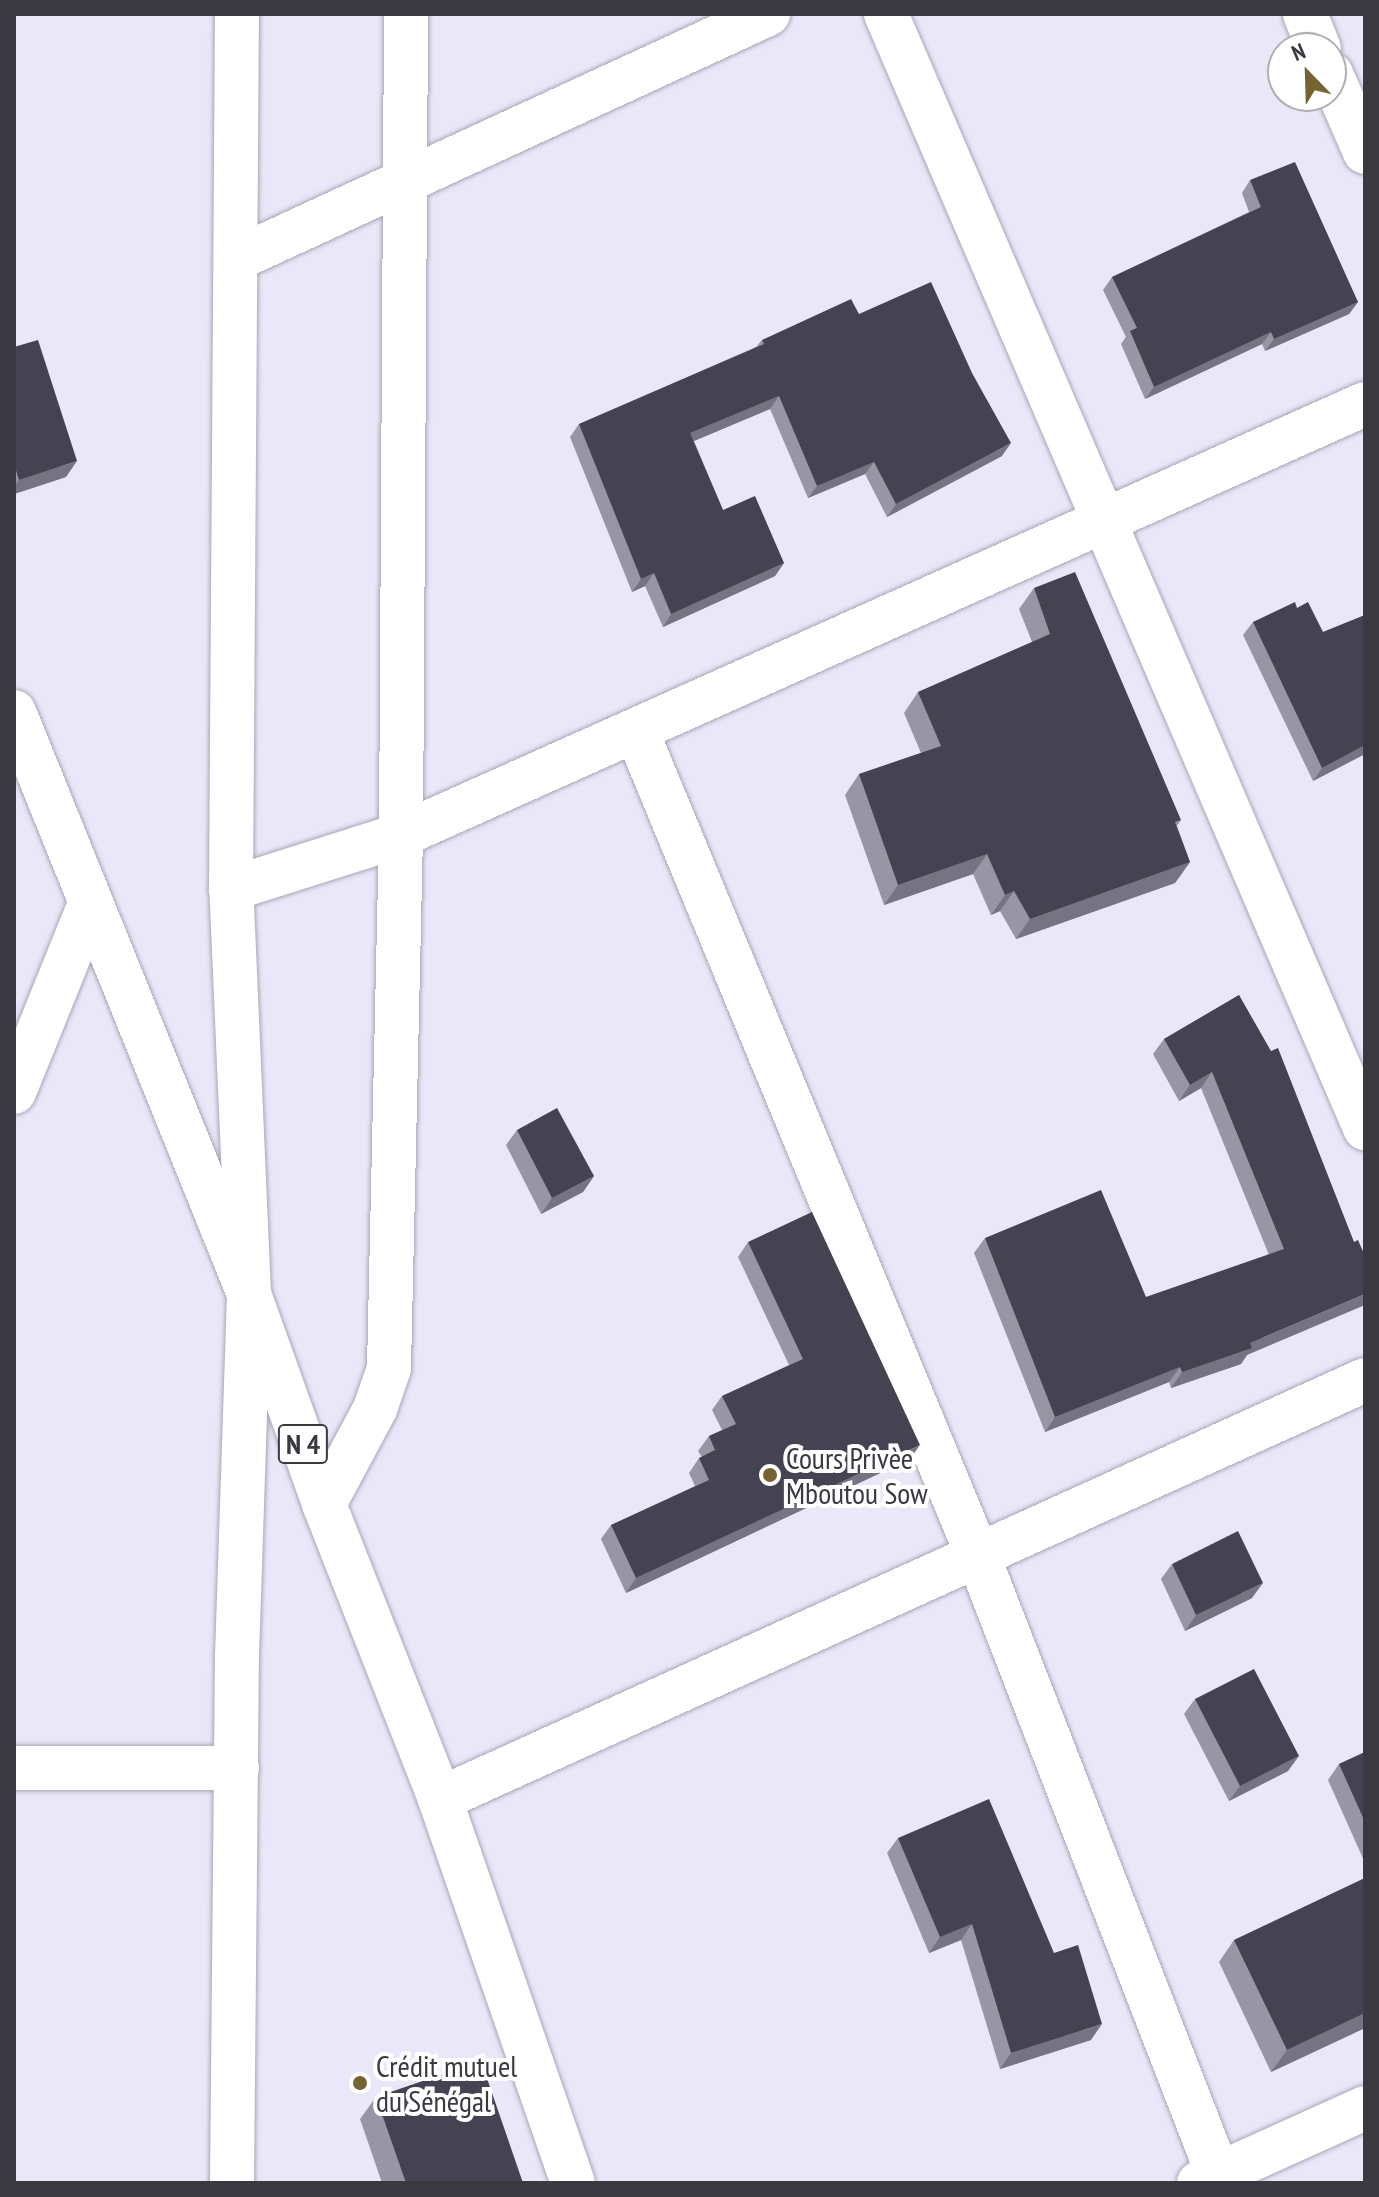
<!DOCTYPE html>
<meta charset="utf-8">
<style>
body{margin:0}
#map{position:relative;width:1379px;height:2197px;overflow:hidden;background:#eae7f9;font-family:"PT Sans Narrow",sans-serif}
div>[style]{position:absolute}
.roads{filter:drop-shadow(0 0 2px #a9a6b6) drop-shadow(0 0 2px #a9a6b6)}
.minor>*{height:44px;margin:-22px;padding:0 22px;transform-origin:22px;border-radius:22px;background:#fff}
.tertiary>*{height:44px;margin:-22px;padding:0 22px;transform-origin:22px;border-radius:22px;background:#fff}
.primary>*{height:44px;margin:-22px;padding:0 22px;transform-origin:22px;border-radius:22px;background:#fff}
.wall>*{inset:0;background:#9895a5}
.shaded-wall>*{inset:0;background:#767483}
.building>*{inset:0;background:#454351}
.dots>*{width:22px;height:22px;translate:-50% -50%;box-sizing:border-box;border:4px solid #fff;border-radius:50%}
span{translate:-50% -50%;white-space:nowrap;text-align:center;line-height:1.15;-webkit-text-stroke:8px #fff;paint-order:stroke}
.shield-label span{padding:2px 6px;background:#fff;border:2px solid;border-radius:6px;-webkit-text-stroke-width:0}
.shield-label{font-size:28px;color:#3a3940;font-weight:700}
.poi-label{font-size:30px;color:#3a3940}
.left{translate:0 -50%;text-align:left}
.frame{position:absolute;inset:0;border:16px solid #3a3940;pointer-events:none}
.north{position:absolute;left:1267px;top:32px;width:80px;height:80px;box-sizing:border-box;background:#fff;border:2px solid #b0b0b3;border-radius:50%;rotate:337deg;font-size:22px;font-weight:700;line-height:32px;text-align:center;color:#3a3940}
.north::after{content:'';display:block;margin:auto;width:28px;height:36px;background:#756331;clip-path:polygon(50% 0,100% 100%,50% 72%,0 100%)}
</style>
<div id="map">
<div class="roads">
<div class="minor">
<div style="left:886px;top:14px;width:1213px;rotate:66.73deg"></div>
<div style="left:1305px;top:14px;width:37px;rotate:68deg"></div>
<div style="left:1331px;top:74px;width:85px;rotate:66.4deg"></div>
<div style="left:236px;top:259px;width:586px;rotate:-24.73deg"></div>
<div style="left:636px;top:730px;width:894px;rotate:67.51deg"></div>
<div style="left:978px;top:1556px;width:663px;rotate:68.78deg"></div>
<div style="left:231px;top:889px;width:178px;rotate:-17.6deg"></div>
<div style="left:401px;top:835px;width:1056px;rotate:-24.09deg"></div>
<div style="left:14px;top:1092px;width:201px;rotate:-68deg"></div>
<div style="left:324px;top:1504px;width:108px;rotate:-61.8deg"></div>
<div style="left:375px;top:1409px;width:43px;rotate:-71.1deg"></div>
<div style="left:389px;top:1368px;width:533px;rotate:-88.71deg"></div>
<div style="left:401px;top:835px;width:821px;rotate:-89.65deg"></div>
<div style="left:14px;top:1768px;width:223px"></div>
<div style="left:440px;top:1799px;width:1015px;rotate:-24.37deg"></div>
<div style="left:1199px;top:2183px;width:182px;rotate:-24.3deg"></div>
</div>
<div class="tertiary">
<div style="left:232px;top:2183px;width:527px;rotate:-89.46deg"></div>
<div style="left:237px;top:1656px;width:362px;rotate:-88.1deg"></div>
<div style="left:249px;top:1294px;width:405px;rotate:-92.5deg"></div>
<div style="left:231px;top:889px;width:875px;rotate:-89.61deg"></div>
</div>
<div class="primary">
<div style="left:14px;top:712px;width:628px;rotate:68.01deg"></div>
<div style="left:249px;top:1294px;width:223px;rotate:70.3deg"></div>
<div style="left:324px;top:1504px;width:317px;rotate:68.5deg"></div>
<div style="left:440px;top:1799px;width:406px;rotate:70.9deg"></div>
</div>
</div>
<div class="wall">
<div style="clip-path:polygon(1250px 180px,1358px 302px,1349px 314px,1265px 351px,1262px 344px,1145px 399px,1121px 344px,1126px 337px,1103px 290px,1112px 277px,1249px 212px,1242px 193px)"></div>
<div style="clip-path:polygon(859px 314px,1002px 456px,887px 517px,865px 474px,808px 498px,770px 409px,694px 441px,723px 510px,784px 563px,775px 576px,663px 627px,645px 586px,632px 592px,570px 437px,579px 424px,756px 347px,762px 340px)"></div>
<div style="clip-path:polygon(14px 347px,66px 477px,14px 494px)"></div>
<div style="clip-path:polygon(1034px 588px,1181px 820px,1177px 826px,1190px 862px,1175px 883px,1016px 939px,1000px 911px,991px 915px,973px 874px,884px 905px,845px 795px,859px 774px,921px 753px,904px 713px,918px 692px,1032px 642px,1019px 609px)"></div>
<div style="clip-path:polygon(1297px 608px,1323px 632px,1365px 615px,1365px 754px,1313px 781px,1243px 635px,1253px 622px)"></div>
<div style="clip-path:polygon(1239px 995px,1354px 1242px,1247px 1355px,1241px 1364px,1171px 1388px,1169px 1382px,1045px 1432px,974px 1253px,985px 1238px,1146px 1297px,1269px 1255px,1201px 1088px,1179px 1101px,1153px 1054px,1164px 1039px)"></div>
<div style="clip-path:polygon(517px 1130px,594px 1176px,583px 1192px,541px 1214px,506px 1145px)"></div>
<div style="clip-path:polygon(748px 1242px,910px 1459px,626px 1593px,601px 1539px,611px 1525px,695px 1486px,689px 1473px,699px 1458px,702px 1457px,698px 1451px,709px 1436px,722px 1430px,712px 1410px,722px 1396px,789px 1365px,738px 1257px)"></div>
<div style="clip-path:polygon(1172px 1564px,1252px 1598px,1185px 1631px,1161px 1579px)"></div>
<div style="clip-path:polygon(1195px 1699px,1288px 1771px,1229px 1801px,1184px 1714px)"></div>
<div style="clip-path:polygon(1365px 1752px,1365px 1863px,1328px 1780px,1339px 1764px)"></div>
<div style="clip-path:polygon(898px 1838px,1091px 2040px,1000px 2069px,961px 1940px,929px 1953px,887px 1853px)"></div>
<div style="clip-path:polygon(1365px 1878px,1365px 2028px,1271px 2072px,1219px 1962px,1234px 1940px)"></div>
<div style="clip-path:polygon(376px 2097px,523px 2183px,382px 2183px,360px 2119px)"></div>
</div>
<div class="shaded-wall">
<div style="clip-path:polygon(1358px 302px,1349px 314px,1265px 351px,1274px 339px)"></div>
<div style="clip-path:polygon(1271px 332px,1262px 344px,1145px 399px,1154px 387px)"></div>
<div style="clip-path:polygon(779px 396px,770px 409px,682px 446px,690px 433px)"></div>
<div style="clip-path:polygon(1011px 443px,1002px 456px,887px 517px,896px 504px)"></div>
<div style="clip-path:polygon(77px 461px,66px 477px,14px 494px,14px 487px,19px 480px)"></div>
<div style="clip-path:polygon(874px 462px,865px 474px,808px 498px,817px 486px)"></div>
<div style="clip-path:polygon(784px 563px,775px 576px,663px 627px,671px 614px)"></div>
<div style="clip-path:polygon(654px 573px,645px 586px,632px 592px,641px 579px)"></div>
<div style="clip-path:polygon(1365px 745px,1365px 754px,1313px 781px,1322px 768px)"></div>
<div style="clip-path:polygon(987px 854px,973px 874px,884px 905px,898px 885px)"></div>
<div style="clip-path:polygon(1190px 862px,1175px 883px,1016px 939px,1030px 919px)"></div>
<div style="clip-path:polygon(1014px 891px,1000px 911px,991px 915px,1005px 895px)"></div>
<div style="clip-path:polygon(1212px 1072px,1201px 1088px,1179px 1101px,1190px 1085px)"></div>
<div style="clip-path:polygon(594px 1176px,583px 1192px,541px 1214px,552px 1198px)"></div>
<div style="clip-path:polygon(1365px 1294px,1365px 1305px,1247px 1355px,1241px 1364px,1171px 1388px,1182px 1372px)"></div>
<div style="clip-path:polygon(1180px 1367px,1169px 1382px,1045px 1432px,1055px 1417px)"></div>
<div style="clip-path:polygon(920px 1445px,910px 1459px,626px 1593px,636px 1578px)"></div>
<div style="clip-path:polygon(1263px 1583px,1252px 1598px,1185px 1631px,1196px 1615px)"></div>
<div style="clip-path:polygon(1299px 1756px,1288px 1771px,1229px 1801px,1240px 1786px)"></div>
<div style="clip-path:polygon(972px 1924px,961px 1940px,929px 1953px,940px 1937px)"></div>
<div style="clip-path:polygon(1365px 2013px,1365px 2028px,1271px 2072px,1287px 2050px)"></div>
<div style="clip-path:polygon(1102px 2024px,1091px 2040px,1000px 2069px,1011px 2053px)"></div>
</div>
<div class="building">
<div style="clip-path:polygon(1295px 162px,1358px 302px,1274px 339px,1271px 332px,1154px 387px,1130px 331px,1137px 328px,1112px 277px,1261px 207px,1250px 180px)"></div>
<div style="clip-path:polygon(931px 282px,972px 373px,1011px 443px,896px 504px,874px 462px,817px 486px,779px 396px,690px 433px,723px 510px,755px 496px,784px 563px,671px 614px,654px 573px,641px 579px,579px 424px,764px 344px,762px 340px,851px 299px,859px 314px)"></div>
<div style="clip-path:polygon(38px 340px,77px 461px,19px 480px,14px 464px,14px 347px)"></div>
<div style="clip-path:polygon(1075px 572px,1181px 820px,1175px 822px,1190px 862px,1030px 919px,1014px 891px,1005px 895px,987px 854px,898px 885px,859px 774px,941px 746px,918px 692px,1050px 634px,1034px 588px)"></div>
<div style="clip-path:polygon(1295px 602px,1297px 608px,1308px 602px,1323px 632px,1365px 615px,1365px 745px,1322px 768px,1253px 622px)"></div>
<div style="clip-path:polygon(1239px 995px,1271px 1051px,1278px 1048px,1354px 1242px,1358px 1240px,1365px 1256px,1365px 1294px,1250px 1343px,1252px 1348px,1182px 1372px,1180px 1367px,1055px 1417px,985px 1238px,1101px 1190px,1146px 1297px,1284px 1249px,1212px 1072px,1190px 1085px,1164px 1039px)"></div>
<div style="clip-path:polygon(557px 1108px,594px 1176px,552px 1198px,517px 1130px)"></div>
<div style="clip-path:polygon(812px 1212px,920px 1445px,636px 1578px,611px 1525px,709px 1480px,699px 1458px,715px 1450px,709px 1436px,736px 1424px,722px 1396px,803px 1359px,748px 1242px)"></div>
<div style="clip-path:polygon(1238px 1531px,1263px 1583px,1196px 1615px,1172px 1564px)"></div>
<div style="clip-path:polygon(1254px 1669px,1299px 1756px,1240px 1786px,1195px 1699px)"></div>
<div style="clip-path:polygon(1365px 1752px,1365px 1822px,1339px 1764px)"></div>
<div style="clip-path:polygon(989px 1799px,1054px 1953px,1078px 1945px,1102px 2024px,1011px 2053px,972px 1924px,940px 1937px,898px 1838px)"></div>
<div style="clip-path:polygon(1365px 1878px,1365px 2013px,1287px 2050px,1234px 1940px)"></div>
<div style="clip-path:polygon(481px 2061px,523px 2183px,406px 2183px,376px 2097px)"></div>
</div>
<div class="dots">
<div style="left:770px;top:1475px;background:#756331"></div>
<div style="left:360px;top:2083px;background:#756331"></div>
</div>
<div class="shield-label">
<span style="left:303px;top:1444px">N 4</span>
</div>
<div class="poi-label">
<span class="left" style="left:786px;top:1475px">Cours Privèe<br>Mboutou Sow</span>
<span class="left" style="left:376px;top:2083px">Crédit mutuel<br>du Sénégal</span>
</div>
<div class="frame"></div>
<div class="north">N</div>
</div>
